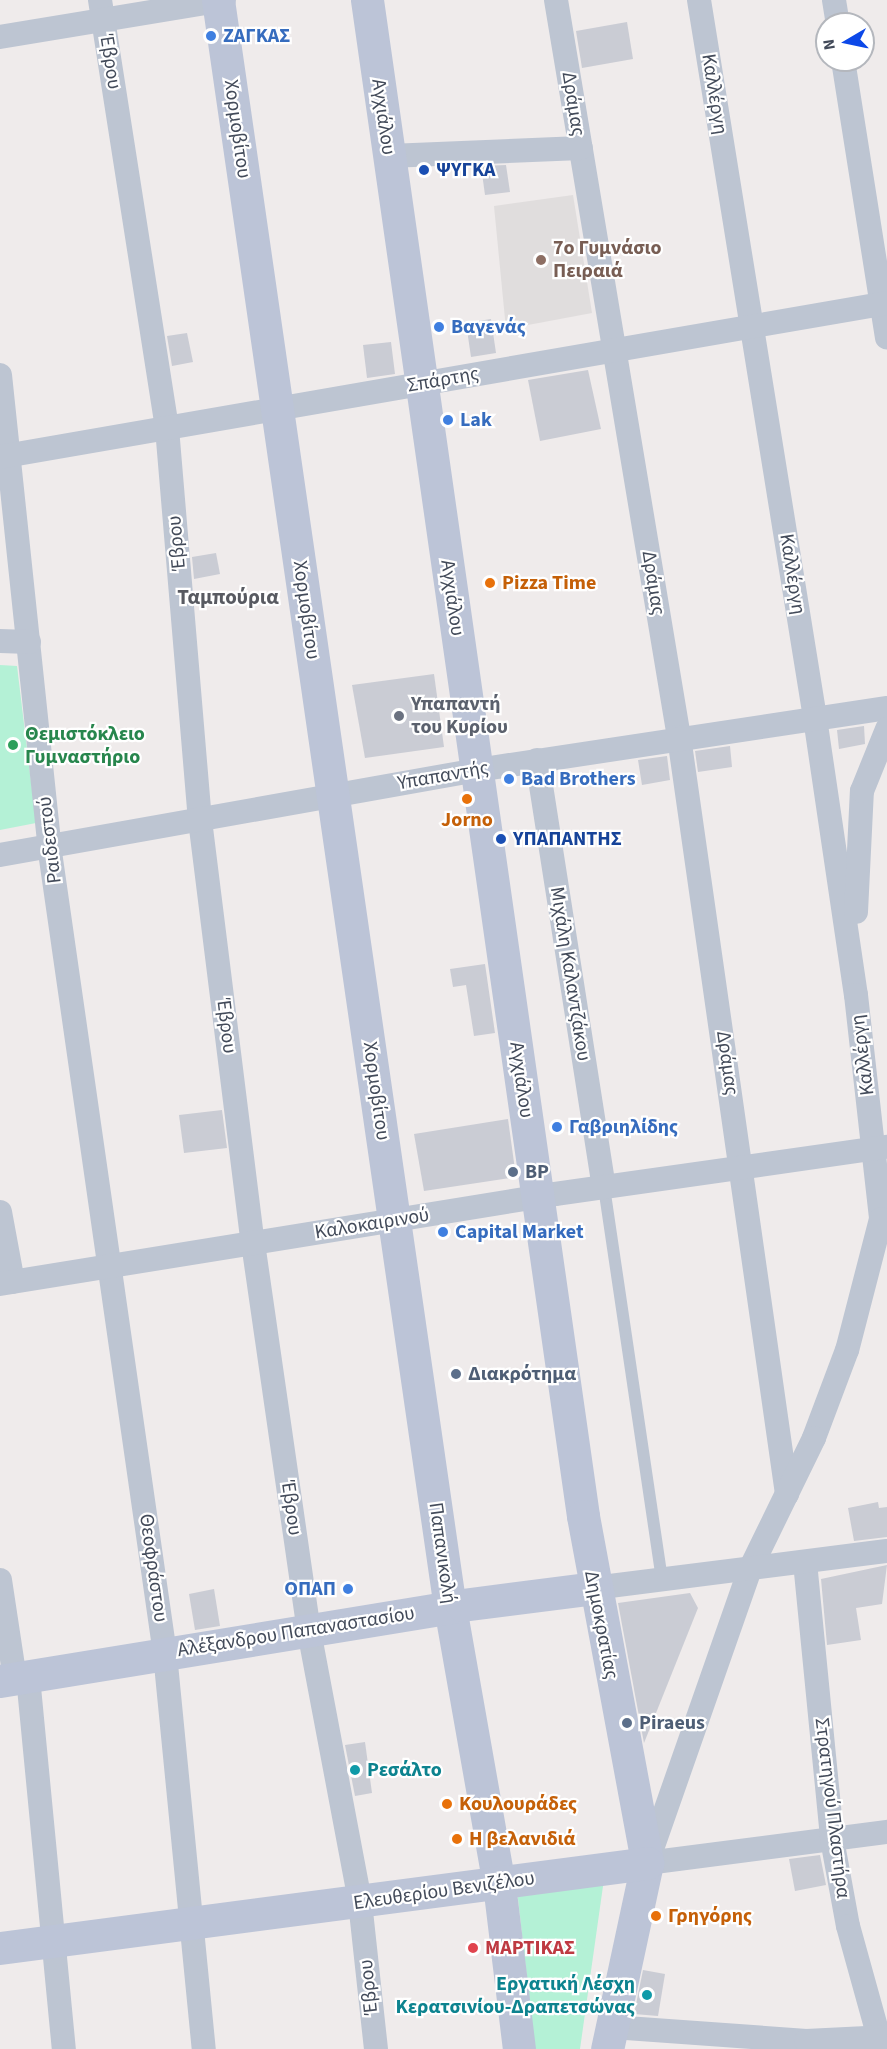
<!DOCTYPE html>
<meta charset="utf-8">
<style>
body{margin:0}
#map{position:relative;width:887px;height:2049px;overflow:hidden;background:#efebeb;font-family:"Source Sans 3",sans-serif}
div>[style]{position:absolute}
.education>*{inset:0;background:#e0dddd}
.green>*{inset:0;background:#b4f1d6}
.building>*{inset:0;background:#caccd4}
.lane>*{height:12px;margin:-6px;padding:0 6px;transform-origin:6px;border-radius:6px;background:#bdc5d2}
.street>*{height:24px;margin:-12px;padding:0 12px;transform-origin:12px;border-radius:12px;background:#bdc5d2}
.secondary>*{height:33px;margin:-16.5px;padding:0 16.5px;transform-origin:16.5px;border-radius:16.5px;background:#bcc4d7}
.dots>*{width:16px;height:16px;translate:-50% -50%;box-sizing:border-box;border:3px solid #fff;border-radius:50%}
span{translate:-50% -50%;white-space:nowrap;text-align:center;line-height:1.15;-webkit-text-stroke:4.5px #fff;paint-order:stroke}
.shop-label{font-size:20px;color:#366cbe;font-weight:700}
.left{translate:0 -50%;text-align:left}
.right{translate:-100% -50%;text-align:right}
.street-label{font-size:20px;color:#434b5a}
.transit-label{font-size:20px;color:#164399;font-weight:700}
.education-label{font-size:20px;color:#785e54;font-weight:700}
.food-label{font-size:20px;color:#c56008;font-weight:700}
.worship-label{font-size:20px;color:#5b616d;font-weight:700}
.leisure-label{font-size:20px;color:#27864d;font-weight:700}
.service-label{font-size:20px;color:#4e5e75;font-weight:700}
.culture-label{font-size:20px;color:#0d838f;font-weight:700}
.health-label{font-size:20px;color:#be3a42;font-weight:700}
.neighbourhood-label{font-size:21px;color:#585a61;font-weight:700}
.north{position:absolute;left:815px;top:12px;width:60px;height:60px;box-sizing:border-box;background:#fff;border:2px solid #b4b7bd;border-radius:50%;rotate:261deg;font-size:16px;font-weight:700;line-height:24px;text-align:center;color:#434b5a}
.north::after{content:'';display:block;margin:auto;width:21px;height:27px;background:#0c48e8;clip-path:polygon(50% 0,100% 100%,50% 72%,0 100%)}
</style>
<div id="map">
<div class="education">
<div style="clip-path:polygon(573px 195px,592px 313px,506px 329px,494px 206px)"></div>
</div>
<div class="green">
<div style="clip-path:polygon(0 665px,17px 666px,36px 823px,0 830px)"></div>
<div style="clip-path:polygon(604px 1879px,580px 2049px,535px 2049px,517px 1890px)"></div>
</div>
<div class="building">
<div style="clip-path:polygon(627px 22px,633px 59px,582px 68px,576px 31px)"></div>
<div style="clip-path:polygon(506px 165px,510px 192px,485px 195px,481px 166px)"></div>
<div style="clip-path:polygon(491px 319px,496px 353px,471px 357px,466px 323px)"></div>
<div style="clip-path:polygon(187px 333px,193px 362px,172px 366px,167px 336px)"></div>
<div style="clip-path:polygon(391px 342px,395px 374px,367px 378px,363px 345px)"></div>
<div style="clip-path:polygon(588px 370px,601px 429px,540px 441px,528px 380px)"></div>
<div style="clip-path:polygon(216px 553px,220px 574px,194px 579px,192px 557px)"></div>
<div style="clip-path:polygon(434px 674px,444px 747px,365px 758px,352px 685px)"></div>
<div style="clip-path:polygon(864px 726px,865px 744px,839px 749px,837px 730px)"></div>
<div style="clip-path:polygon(730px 746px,732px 767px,698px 772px,695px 751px)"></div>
<div style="clip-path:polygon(667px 756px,670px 780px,642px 785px,638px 760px)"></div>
<div style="clip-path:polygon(485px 964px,495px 1033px,474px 1036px,466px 985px,453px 987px,450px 969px)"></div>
<div style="clip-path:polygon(222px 1110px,227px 1148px,184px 1153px,179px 1115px)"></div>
<div style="clip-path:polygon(508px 1119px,516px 1177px,424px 1191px,414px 1134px)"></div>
<div style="clip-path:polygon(878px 1502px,879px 1508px,887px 1507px,887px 1537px,854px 1541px,848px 1508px)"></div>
<div style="clip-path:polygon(887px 1565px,882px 1604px,856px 1608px,861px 1640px,827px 1645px,821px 1579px)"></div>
<div style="clip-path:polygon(214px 1589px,220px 1626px,195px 1630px,189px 1594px)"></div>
<div style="clip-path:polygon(690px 1593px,698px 1608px,644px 1743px,618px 1603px)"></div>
<div style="clip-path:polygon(365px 1742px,372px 1793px,355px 1796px,345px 1745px)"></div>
<div style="clip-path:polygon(820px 1855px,826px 1885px,795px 1891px,789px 1859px)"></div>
<div style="clip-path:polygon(643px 1970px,665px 1974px,658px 2016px,634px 2014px)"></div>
</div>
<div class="lane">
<div style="left:604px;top:1187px;width:397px;rotate:81.6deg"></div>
</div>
<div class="street">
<div style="left:100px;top:0;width:433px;rotate:81.1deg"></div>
<div style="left:167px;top:428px;width:393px;rotate:85.2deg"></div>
<div style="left:200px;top:820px;width:426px;rotate:82.9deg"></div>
<div style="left:253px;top:1243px;width:392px;rotate:81.8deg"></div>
<div style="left:309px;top:1631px;width:276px;rotate:79.3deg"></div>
<div style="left:360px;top:1902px;width:148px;rotate:83.8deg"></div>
<div style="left:556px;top:0;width:747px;rotate:80.53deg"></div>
<div style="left:679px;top:737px;width:765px;rotate:81.88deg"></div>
<div style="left:699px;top:0;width:727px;rotate:80.82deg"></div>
<div style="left:815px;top:718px;width:280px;rotate:81.6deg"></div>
<div style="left:856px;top:995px;width:225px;rotate:83.6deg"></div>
<div style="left:881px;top:1219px;width:135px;rotate:104.5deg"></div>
<div style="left:847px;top:1350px;width:94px;rotate:110.6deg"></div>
<div style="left:814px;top:1438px;width:146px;rotate:116deg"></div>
<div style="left:750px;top:1569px;width:312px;rotate:109.3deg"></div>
<div style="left:647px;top:1863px;width:242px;rotate:-7.4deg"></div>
<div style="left:834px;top:0;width:24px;rotate:81deg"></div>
<div style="left:0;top:37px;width:227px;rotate:-9.4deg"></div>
<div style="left:843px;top:60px;width:281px;rotate:81deg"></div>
<div style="left:389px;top:156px;width:192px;rotate:-2.4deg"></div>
<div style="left:0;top:375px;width:473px;rotate:84deg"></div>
<div style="left:49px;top:845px;width:817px;rotate:81.84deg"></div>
<div style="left:165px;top:1654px;width:397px;rotate:84.4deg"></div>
<div style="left:0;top:457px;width:900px;rotate:-9.85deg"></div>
<div style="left:0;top:641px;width:29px;rotate:2deg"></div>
<div style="left:537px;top:760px;width:432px;rotate:81.1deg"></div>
<div style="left:0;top:855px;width:485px;rotate:-10.1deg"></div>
<div style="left:477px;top:770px;width:415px;rotate:-8.6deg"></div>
<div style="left:856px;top:912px;width:121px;rotate:-87.2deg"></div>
<div style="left:862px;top:791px;width:67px;rotate:-68deg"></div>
<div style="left:0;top:1212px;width:71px;rotate:79.5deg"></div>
<div style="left:0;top:1284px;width:562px;rotate:-9.21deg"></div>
<div style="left:555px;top:1194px;width:335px;rotate:-8.1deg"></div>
<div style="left:805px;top:1562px;width:278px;rotate:84.4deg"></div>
<div style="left:832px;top:1839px;width:88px;rotate:79.6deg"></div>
<div style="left:848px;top:1926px;width:128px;rotate:74.5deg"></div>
<div style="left:0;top:1580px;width:100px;rotate:81.4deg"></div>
<div style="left:594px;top:1588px;width:295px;rotate:-7.2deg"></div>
<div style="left:28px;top:1677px;width:374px;rotate:84.5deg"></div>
<div style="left:612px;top:2027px;width:195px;rotate:4.1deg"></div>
<div style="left:806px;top:2041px;width:81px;rotate:-2.8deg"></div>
</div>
<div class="secondary">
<div style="left:218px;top:0;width:1624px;rotate:81.79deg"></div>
<div style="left:450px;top:1607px;width:281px;rotate:80deg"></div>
<div style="left:499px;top:1884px;width:166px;rotate:83.1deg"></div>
<div style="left:367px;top:0;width:1531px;rotate:81.89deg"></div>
<div style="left:583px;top:1516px;width:353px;rotate:79.5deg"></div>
<div style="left:647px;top:1863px;width:190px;rotate:102.1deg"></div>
<div style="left:0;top:1681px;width:468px;rotate:-9.3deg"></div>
<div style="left:462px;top:1605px;width:133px;rotate:-7.3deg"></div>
<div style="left:0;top:1948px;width:653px;rotate:-7.48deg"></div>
</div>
<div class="dots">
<div style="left:211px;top:36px;background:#3f7fe0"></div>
<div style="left:424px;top:170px;background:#1a4fb4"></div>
<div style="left:541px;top:260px;background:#8d6e63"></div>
<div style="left:439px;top:327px;background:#3f7fe0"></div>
<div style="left:448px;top:420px;background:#3f7fe0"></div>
<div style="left:490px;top:583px;background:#e8710a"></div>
<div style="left:399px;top:716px;background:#6b7280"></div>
<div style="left:13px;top:745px;background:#2e9e5b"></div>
<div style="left:509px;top:779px;background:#3f7fe0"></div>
<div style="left:467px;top:799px;background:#e8710a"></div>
<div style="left:501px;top:839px;background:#1a4fb4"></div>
<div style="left:557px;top:1127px;background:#3f7fe0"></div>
<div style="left:513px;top:1172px;background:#5c6f8a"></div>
<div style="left:443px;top:1232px;background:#3f7fe0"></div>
<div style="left:456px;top:1374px;background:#5c6f8a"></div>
<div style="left:348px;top:1589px;background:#3f7fe0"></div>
<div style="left:627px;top:1723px;background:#5c6f8a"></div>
<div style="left:355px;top:1770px;background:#0f9aa8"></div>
<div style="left:447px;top:1804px;background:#e8710a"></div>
<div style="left:457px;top:1839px;background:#e8710a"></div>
<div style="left:656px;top:1916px;background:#e8710a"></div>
<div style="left:473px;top:1948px;background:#e0444e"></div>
<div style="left:647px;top:1995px;background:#0f9aa8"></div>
</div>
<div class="shop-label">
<span class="left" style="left:223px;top:36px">ΖΑΓΚΑΣ</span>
<span class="left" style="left:451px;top:327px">Βαγενάς</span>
<span class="left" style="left:460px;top:420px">Lak</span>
<span class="left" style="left:521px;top:779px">Bad Brothers</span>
<span class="left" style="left:569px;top:1127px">Γαβριηλίδης</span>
<span class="left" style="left:455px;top:1232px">Capital Market</span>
<span class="right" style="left:336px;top:1589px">ΟΠΑΠ</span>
</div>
<div class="street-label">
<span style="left:110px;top:62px;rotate:81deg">Έβρου</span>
<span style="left:714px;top:94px;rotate:81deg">Καλλέργη</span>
<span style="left:573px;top:104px;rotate:81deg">Δράμας</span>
<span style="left:383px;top:117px;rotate:82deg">Αγχιάλου</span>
<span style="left:237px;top:129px;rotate:82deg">Χορμοβίτου</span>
<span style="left:443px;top:380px;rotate:-10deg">Σπάρτης</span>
<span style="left:177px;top:543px;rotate:-95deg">Έβρου</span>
<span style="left:792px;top:574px;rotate:81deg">Καλλέργη</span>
<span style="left:653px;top:583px;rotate:81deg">Δράμας</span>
<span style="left:452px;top:598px;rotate:82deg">Αγχιάλου</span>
<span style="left:306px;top:610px;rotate:82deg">Χορμοβίτου</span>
<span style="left:443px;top:776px;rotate:-10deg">Υπαπαντής</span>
<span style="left:50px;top:840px;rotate:-97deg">Ραιδεστού</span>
<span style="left:570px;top:974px;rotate:81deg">Μιχάλη Καλαντζάκου</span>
<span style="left:226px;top:1026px;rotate:83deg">Έβρου</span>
<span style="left:863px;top:1055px;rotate:-97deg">Καλλέργη</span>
<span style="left:727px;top:1063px;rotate:82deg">Δράμας</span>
<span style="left:521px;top:1080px;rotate:82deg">Αγχιάλου</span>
<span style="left:376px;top:1091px;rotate:82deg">Χορμοβίτου</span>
<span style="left:372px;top:1224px;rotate:-9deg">Καλοκαιρινού</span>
<span style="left:291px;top:1508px;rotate:82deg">Έβρου</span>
<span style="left:442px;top:1553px;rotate:82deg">Παπανικολή</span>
<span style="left:153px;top:1568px;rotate:82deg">Θεοφράστου</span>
<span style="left:601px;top:1625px;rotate:79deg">Δημοκρατίας</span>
<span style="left:296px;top:1632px;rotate:-9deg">Αλέξανδρου Παπαναστασίου</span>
<span style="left:832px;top:1808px;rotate:83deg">Στρατηγού Πλαστήρα</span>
<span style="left:444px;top:1891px;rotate:-8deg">Ελευθερίου Βενιζέλου</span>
<span style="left:369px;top:1987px;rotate:-96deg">Έβρου</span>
</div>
<div class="transit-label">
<span class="left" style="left:436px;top:170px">ΨΥΓΚΑ</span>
<span class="left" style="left:513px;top:839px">ΥΠΑΠΑΝΤΗΣ</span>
</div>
<div class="education-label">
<span class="left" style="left:553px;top:260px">7ο Γυμνάσιο<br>Πειραιά</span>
</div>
<div class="food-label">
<span class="left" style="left:502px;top:583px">Pizza Time</span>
<span style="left:467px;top:820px">Jorno</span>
<span class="left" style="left:459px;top:1804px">Κουλουράδες</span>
<span class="left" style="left:469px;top:1839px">Η βελανιδιά</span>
<span class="left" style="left:668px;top:1916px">Γρηγόρης</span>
</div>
<div class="worship-label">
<span class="left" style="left:411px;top:716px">Υπαπαντή<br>του Κυρίου</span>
</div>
<div class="leisure-label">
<span class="left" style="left:25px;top:746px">Θεμιστόκλειο<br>Γυμναστήριο</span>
</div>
<div class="service-label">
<span class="left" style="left:525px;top:1172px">BP</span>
<span class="left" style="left:468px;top:1374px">Διακρότημα</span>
<span class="left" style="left:639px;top:1723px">Piraeus</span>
</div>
<div class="culture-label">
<span class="left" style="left:367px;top:1770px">Ρεσάλτο</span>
<span class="right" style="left:635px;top:1996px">Εργατική Λέσχη<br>Κερατσινίου-Δραπετσώνας</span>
</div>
<div class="health-label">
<span class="left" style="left:485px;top:1948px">ΜΑΡΤΙΚΑΣ</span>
</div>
<div class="neighbourhood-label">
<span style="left:228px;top:597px">Ταμπούρια</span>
</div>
<div class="north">N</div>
</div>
